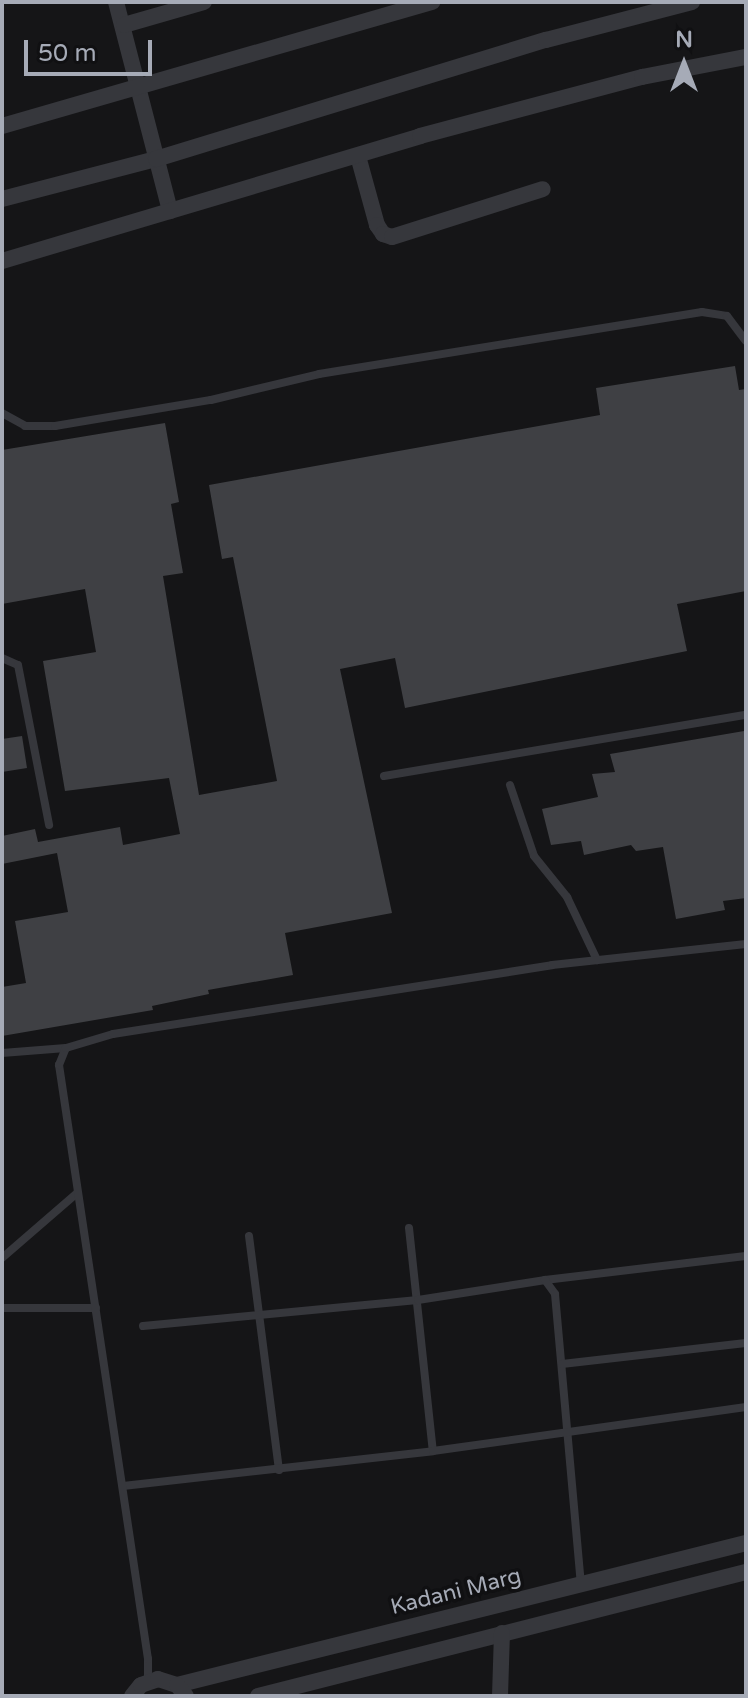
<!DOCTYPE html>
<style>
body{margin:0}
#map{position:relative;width:748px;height:1698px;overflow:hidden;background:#151517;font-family:"Varela Round",sans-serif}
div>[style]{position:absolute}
.building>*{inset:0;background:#3f4044}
.lane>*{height:8px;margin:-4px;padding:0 4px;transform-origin:4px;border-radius:4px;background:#36373c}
.street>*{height:16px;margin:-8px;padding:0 8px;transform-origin:8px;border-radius:8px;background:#36373c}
span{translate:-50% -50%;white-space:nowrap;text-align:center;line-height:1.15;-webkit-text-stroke:7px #101012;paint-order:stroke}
.street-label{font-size:22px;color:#a6abb7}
.frame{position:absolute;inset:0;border:4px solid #a6abb7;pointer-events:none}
.north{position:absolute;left:644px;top:24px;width:80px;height:80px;-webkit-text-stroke:6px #101012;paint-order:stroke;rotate:0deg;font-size:22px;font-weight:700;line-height:32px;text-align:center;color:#a6abb7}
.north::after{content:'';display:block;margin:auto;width:28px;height:36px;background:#a6abb7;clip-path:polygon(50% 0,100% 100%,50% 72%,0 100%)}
.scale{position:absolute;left:24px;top:40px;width:128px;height:36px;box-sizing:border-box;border:4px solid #a6abb7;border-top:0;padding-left:10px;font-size:24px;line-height:28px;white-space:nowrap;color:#a6abb7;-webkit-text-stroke:6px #101012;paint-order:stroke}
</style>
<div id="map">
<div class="building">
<div style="clip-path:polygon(735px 366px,739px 390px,746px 389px,746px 591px,677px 604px,687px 651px,405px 708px,395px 658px,340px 669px,392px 913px,285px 933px,293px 975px,208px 990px,209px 994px,152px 1006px,153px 1010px,2px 1036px,2px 987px,26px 983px,15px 921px,68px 912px,57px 853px,2px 864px,2px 836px,35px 829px,38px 842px,120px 827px,123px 845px,180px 834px,169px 778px,65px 791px,43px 661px,96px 652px,85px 589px,2px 604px,2px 450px,165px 423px,179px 502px,171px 504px,183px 573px,163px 576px,199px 795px,277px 781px,233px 557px,222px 559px,209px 485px,600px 415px,596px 388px)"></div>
<div style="clip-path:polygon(744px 731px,746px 898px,723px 901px,725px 910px,676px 919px,663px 847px,636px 851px,631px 845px,584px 855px,581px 841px,551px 845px,542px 809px,598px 797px,592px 774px,615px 772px,610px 754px)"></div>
<div style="clip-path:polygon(22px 736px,27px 768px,2px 772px,2px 739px)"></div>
</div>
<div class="lane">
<div style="left:2px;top:413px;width:26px;rotate:29deg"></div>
<div style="left:25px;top:426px;width:30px"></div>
<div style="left:55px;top:426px;width:158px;rotate:-9.5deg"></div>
<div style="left:211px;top:400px;width:111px;rotate:-13.5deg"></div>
<div style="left:319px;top:374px;width:388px;rotate:-9.2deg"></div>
<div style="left:702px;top:312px;width:25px;rotate:9deg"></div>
<div style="left:727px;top:316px;width:31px;rotate:53deg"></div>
<div style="left:2px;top:658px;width:17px;rotate:24deg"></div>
<div style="left:18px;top:665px;width:163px;rotate:79deg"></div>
<div style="left:384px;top:776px;width:367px;rotate:-9.6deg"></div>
<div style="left:510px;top:785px;width:75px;rotate:71.3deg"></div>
<div style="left:534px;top:856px;width:53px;rotate:51.2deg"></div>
<div style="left:567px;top:897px;width:70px;rotate:64.5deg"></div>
<div style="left:2px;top:1053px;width:64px;rotate:-4.5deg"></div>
<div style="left:409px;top:1228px;width:224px;rotate:83.9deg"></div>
<div style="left:249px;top:1236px;width:236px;rotate:82.7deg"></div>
<div style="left:2px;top:1258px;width:99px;rotate:-40.9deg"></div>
<div style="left:545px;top:1280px;width:202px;rotate:-6.8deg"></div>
<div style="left:2px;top:1308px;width:94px"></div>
<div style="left:143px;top:1326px;width:276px;rotate:-5.4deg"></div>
<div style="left:418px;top:1300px;width:129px;rotate:-8.9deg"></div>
<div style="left:545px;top:1280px;width:17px;rotate:54deg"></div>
<div style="left:555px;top:1294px;width:291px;rotate:84.9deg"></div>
<div style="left:562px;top:1364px;width:185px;rotate:-6.5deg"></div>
<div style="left:123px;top:1486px;width:312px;rotate:-6.4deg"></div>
<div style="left:433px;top:1451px;width:316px;rotate:-8deg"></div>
<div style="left:148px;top:1681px;width:22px;rotate:-90deg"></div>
<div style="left:148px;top:1659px;width:601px;rotate:-98.52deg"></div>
<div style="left:59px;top:1065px;width:18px;rotate:-68deg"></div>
<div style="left:66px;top:1048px;width:49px;rotate:-16.6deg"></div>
<div style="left:113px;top:1034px;width:444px;rotate:-8.9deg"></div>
<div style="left:552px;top:965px;width:195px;rotate:-6.2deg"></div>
</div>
<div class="street">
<div style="left:116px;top:2px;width:216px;rotate:75.5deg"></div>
<div style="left:124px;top:25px;width:83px;rotate:-16deg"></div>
<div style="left:2px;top:126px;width:448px;rotate:-16.1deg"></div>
<div style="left:358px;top:156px;width:72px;rotate:74.6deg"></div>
<div style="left:377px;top:225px;width:11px;rotate:56deg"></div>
<div style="left:383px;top:234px;width:9px;rotate:18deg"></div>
<div style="left:392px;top:237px;width:158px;rotate:-17.6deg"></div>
<div style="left:2px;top:199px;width:159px;rotate:-14.6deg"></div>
<div style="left:156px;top:159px;width:408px;rotate:-17deg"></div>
<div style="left:546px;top:40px;width:151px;rotate:-14.6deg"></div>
<div style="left:2px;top:261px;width:436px;rotate:-16.6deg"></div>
<div style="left:420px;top:136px;width:230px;rotate:-14.9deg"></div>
<div style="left:642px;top:77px;width:106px;rotate:-10.9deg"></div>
<div style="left:177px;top:1685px;width:586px;rotate:-14.01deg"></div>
<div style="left:132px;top:1696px;width:14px;rotate:-51deg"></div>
<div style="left:141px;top:1685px;width:18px;rotate:-19deg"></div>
<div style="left:158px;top:1679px;width:20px;rotate:18deg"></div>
<div style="left:177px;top:1685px;width:14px;rotate:51deg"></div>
<div style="left:258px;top:1696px;width:504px;rotate:-14.26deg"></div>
<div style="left:500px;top:1696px;width:63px;rotate:-88.2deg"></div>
</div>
<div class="street-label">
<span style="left:456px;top:1592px;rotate:-14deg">Kadani Marg</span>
</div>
<div class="frame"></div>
<div class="north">N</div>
<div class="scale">50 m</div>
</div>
